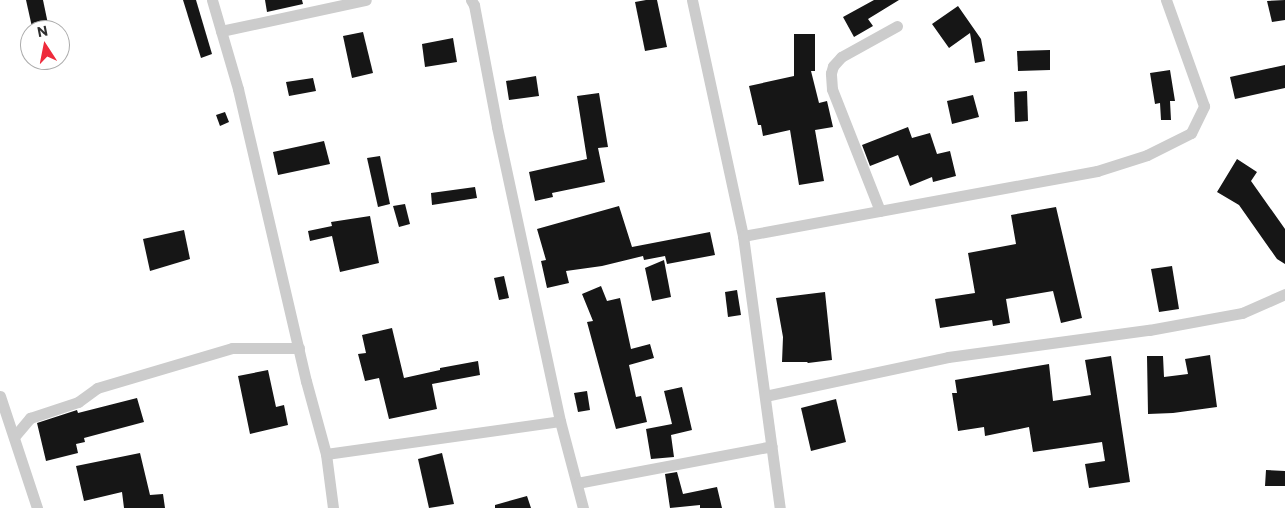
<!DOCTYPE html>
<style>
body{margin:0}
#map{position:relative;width:1285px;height:508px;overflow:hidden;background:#fff;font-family:Commissioner,sans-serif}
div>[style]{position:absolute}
.building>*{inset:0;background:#161616}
.minor>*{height:11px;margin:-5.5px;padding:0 5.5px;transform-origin:5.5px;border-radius:5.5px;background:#ccc}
span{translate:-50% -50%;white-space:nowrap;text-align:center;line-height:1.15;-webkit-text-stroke:5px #fff;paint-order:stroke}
.north{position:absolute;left:20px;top:20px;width:50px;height:50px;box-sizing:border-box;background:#fff;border:1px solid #acacac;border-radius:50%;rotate:349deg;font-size:14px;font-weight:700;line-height:20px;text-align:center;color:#2f2f2f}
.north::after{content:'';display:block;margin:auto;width:18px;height:22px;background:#ee2a3b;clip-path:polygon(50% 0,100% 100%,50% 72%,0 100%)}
</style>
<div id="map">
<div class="building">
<div style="clip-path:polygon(26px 0,43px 0,48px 24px,32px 27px)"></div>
<div style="clip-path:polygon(183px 0,196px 0,212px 54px,201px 58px)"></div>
<div style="clip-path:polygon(265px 0,302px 0,303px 4px,267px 12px)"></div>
<div style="clip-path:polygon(646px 0,657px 0,667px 47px,645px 51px,635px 2px)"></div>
<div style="clip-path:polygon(874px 0,899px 0,868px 19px,873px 26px,854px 37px,843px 17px)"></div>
<div style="clip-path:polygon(1285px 0,1285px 20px,1272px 22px,1267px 1px)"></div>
<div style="clip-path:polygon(958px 6px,981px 39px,985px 61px,975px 63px,970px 33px,949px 48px,932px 24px)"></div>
<div style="clip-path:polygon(363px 32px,373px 73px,352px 78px,343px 36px)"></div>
<div style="clip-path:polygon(794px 34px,815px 34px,815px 71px,811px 71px,819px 103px,827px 101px,833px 127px,815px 130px,824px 181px,799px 185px,790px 130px,763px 136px,761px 125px,758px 125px,749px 86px,794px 76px)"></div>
<div style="clip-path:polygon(453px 38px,457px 62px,425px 67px,422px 44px)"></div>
<div style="clip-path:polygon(1050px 50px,1050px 70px,1018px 71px,1017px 51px)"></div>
<div style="clip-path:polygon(1285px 65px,1285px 88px,1235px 99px,1230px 77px)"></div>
<div style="clip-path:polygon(1170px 70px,1175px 101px,1170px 101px,1171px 120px,1161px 120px,1160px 103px,1155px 104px,1150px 73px)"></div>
<div style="clip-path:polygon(536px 76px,539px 96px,509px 100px,506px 81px)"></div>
<div style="clip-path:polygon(313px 78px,316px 91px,289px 96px,286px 82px)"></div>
<div style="clip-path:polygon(1027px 91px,1028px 121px,1015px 122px,1014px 92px)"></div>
<div style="clip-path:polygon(599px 93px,608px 147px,598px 148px,605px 182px,552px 193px,553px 197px,535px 201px,529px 172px,587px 159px,577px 96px)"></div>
<div style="clip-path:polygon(973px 95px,979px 117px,952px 124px,947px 101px)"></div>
<div style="clip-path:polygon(225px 112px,229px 122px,220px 126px,216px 115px)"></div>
<div style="clip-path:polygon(908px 127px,912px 138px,930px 133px,937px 154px,950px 151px,956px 176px,933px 182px,932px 177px,910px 186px,898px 155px,870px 166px,862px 145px)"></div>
<div style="clip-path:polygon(324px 141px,330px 164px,278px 175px,273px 152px)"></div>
<div style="clip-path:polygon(380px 156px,390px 204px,378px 207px,367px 158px)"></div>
<div style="clip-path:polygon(1237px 159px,1257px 172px,1251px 181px,1285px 229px,1285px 264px,1277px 259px,1239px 205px,1217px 192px)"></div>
<div style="clip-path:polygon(475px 187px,477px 198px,432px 205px,431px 193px)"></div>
<div style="clip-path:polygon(405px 204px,410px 224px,399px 227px,393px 206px)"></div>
<div style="clip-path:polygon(619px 206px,632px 247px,710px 232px,715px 255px,667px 264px,665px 256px,644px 260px,643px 256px,602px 266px,566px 271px,569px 283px,547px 288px,541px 261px,546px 260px,537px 229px)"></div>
<div style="clip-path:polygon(1056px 207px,1082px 318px,1061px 323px,1053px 291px,1006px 299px,1010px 323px,993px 326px,992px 320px,940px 328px,935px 299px,975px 293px,968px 253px,1016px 244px,1011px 215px)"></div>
<div style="clip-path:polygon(370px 216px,379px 263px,340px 272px,332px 236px,310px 241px,308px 231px,332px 226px,331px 222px)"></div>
<div style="clip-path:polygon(184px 230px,190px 259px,150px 271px,143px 239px)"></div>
<div style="clip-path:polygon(664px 260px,671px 297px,652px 301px,645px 268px)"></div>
<div style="clip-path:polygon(1172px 266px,1179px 309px,1159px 312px,1151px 269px)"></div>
<div style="clip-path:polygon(504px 276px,509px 298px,499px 300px,494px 278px)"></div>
<div style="clip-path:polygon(601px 286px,607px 301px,620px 298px,631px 349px,650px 344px,654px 358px,629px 365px,636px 397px,641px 396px,647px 422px,616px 429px,587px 322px,593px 321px,582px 294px)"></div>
<div style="clip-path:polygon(737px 290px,741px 315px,728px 317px,725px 292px)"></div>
<div style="clip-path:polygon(825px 292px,832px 360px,808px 363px,807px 362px,782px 362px,783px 337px,776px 298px)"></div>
<div style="clip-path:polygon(392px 328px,404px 378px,440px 370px,440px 368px,478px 361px,480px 375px,432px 384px,437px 409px,389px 419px,379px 378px,365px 381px,358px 354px,366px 353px,362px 335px)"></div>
<div style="clip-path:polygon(1210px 355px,1217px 407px,1173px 413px,1148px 414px,1147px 356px,1163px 356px,1164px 377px,1188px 374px,1185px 359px)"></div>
<div style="clip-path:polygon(1111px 356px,1130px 482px,1089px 488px,1085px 464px,1105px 461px,1102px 442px,1033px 452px,1029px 427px,985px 436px,984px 427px,958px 431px,952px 393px,957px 393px,955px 380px,1049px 364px,1053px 401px,1091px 395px,1085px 360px)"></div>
<div style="clip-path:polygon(268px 370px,276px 407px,284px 405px,288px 425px,250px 434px,238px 376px)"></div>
<div style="clip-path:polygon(682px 387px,692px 430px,671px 435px,674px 457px,651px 459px,646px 429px,672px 424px,664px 391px)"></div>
<div style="clip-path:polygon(587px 391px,590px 410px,578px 412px,574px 393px)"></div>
<div style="clip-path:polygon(137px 398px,144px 422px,84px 438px,85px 442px,76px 444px,78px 453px,46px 461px,37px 423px,77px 410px,78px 413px)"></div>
<div style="clip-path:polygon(836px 399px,846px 442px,811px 451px,801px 408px)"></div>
<div style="clip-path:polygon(140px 453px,150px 495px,163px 494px,165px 508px,124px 508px,122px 492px,84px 501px,76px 466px)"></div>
<div style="clip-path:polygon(442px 453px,454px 504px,429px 508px,418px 459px)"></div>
<div style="clip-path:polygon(1266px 470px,1285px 471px,1285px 486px,1265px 486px)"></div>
<div style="clip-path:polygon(677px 472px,683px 494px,717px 487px,722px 508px,700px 508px,700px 505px,670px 508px,665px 474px)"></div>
<div style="clip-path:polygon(527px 496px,531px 508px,495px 508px,495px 505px)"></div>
</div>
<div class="minor">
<div style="left:212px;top:0;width:93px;rotate:73.7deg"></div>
<div style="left:238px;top:89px;width:300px;rotate:76.9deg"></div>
<div style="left:306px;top:381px;width:76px;rotate:74.7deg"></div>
<div style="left:326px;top:454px;width:54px;rotate:82.6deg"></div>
<div style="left:471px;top:0;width:6px;rotate:59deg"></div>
<div style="left:474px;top:5px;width:124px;rotate:79.3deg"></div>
<div style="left:497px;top:127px;width:301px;rotate:77.9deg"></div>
<div style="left:560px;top:421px;width:90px;rotate:75.2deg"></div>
<div style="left:692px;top:0;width:241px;rotate:77.8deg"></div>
<div style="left:743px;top:236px;width:275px;rotate:82.3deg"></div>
<div style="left:221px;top:31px;width:148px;rotate:-12.1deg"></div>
<div style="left:880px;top:211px;width:131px;rotate:-111.5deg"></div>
<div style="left:832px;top:89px;width:16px;rotate:-94deg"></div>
<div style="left:831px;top:73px;width:7px;rotate:-74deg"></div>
<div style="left:833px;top:66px;width:12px;rotate:-48deg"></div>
<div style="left:841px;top:57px;width:64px;rotate:-29deg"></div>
<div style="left:743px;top:236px;width:360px;rotate:-10.4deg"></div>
<div style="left:1097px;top:171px;width:52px;rotate:-17.7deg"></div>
<div style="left:1147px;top:155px;width:49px;rotate:-26.6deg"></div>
<div style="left:1191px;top:133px;width:30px;rotate:-64deg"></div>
<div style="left:1204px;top:106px;width:113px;rotate:-109.7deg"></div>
<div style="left:0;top:396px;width:118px;rotate:71.7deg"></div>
<div style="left:765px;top:396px;width:187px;rotate:-12deg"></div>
<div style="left:948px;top:357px;width:203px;rotate:-7.7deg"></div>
<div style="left:1149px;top:330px;width:95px;rotate:-10.4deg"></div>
<div style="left:1242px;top:313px;width:47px;rotate:-23.8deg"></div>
<div style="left:14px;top:437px;width:25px;rotate:-50deg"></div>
<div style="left:30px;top:418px;width:51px;rotate:-18.4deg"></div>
<div style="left:78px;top:402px;width:24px;rotate:-36deg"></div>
<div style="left:97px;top:388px;width:141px;rotate:-16.5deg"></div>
<div style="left:232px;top:348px;width:67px"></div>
<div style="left:326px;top:454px;width:236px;rotate:-8deg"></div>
<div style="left:577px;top:483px;width:198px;rotate:-10.7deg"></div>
</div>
<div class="north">N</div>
</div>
